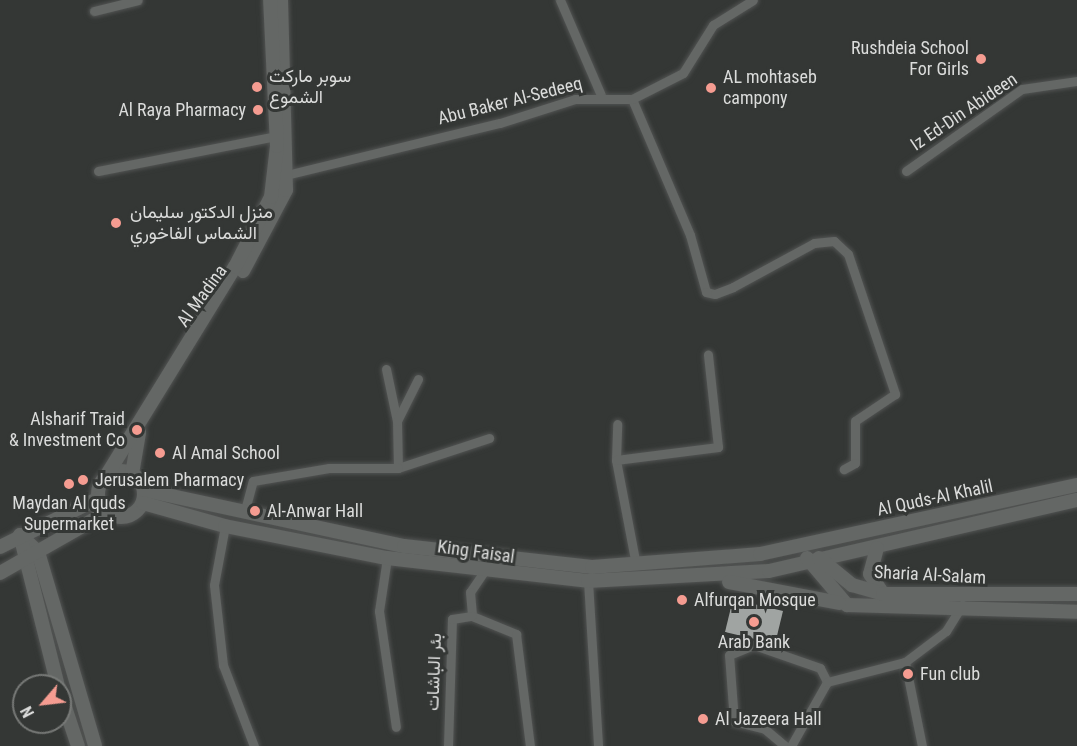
<!DOCTYPE html>
<meta charset="utf-8">
<style>
body{margin:0}
#map{position:relative;width:1077px;height:746px;overflow:hidden;background:#343735;font-family:"Roboto Condensed",Vazirmatn,sans-serif}
div>[style]{position:absolute}
.building>*{inset:0;background:#a0a4a2}
.roads{filter:drop-shadow(0 0 2px #515352) drop-shadow(0 0 2px #515352)}
.street>*{height:9px;margin:-4.5px;padding:0 4.5px;transform-origin:4.5px;border-radius:4.5px;background:#646765}
.secondary>*{height:14px;margin:-7px;padding:0 7px;transform-origin:7px;border-radius:7px;background:#646765}
.secondary>.ring{margin:-7px;padding:0;box-sizing:content-box;background:none;border:14px solid #646765;border-radius:50%}
.dots>*{width:16px;height:16px;translate:-50% -50%;box-sizing:border-box;border:3px solid #343735;border-radius:50%}
span{translate:-50% -50%;white-space:nowrap;text-align:center;line-height:1.15;-webkit-text-stroke:6px #343735;paint-order:stroke}
.poi-label{font-size:18px;color:#dbdcdb}
.right{translate:-100% -50%;text-align:right}
.left{translate:0 -50%;text-align:left}
.street-label{font-size:18px;color:#dbdcdb}
.north{position:absolute;left:12px;top:674px;width:60px;height:60px;box-sizing:border-box;background:#343735;border:2px solid #777977;border-radius:50%;rotate:242deg;font-size:16px;font-weight:700;line-height:24px;text-align:center;color:#dbdcdb}
.north::after{content:'';display:block;margin:auto;width:21px;height:27px;background:#f59c91;clip-path:polygon(50% 0,100% 100%,50% 72%,0 100%)}
</style>
<div id="map">
<div class="building">
<div style="clip-path:polygon(733px 599px,783px 611px,775px 644px,725px 632px)"></div>
</div>
<div class="roads">
<div class="street">
<div style="left:560px;top:0;width:103px;rotate:66.7deg"></div>
<div style="left:94px;top:11px;width:45px;rotate:-14deg"></div>
<div style="left:632px;top:99px;width:148px;rotate:66.9deg"></div>
<div style="left:690px;top:235px;width:59px;rotate:74.3deg"></div>
<div style="left:706px;top:292px;width:9px;rotate:13deg"></div>
<div style="left:715px;top:294px;width:19px;rotate:-21deg"></div>
<div style="left:733px;top:287px;width:92px;rotate:-28.5deg"></div>
<div style="left:814px;top:243px;width:20px;rotate:-6deg"></div>
<div style="left:834px;top:241px;width:19px;rotate:43deg"></div>
<div style="left:848px;top:254px;width:148px;rotate:71.4deg"></div>
<div style="left:895px;top:394px;width:48px;rotate:146deg"></div>
<div style="left:855px;top:421px;width:42px;rotate:90deg"></div>
<div style="left:855px;top:463px;width:13px;rotate:151deg"></div>
<div style="left:98px;top:171px;width:181px;rotate:-11.1deg"></div>
<div style="left:906px;top:171px;width:142px;rotate:-35.3deg"></div>
<div style="left:1022px;top:89px;width:56px;rotate:-8.3deg"></div>
<div style="left:282px;top:176px;width:224px;rotate:-13.7deg"></div>
<div style="left:500px;top:123px;width:79px;rotate:-17.7deg"></div>
<div style="left:575px;top:99px;width:57px"></div>
<div style="left:632px;top:99px;width:57px;rotate:-27deg"></div>
<div style="left:683px;top:73px;width:57px;rotate:-58deg"></div>
<div style="left:713px;top:25px;width:47px;rotate:-32deg"></div>
<div style="left:386px;top:369px;width:53px;rotate:78.1deg"></div>
<div style="left:397px;top:421px;width:47px;rotate:88.8deg"></div>
<div style="left:398px;top:468px;width:96px;rotate:-18.2deg"></div>
<div style="left:397px;top:421px;width:47px;rotate:-63.4deg"></div>
<div style="left:616px;top:460px;width:36px;rotate:-88deg"></div>
<div style="left:245px;top:510px;width:30px;rotate:-75deg"></div>
<div style="left:253px;top:481px;width:77px;rotate:-9.7deg"></div>
<div style="left:329px;top:468px;width:69px"></div>
<div style="left:225px;top:526px;width:60px;rotate:100.6deg"></div>
<div style="left:214px;top:585px;width:81px;rotate:83.6deg"></div>
<div style="left:223px;top:665px;width:87px;rotate:69.1deg"></div>
<div style="left:387px;top:558px;width:54px;rotate:98.6deg"></div>
<div style="left:379px;top:611px;width:117px;rotate:81.7deg"></div>
<div style="left:636px;top:565px;width:107px;rotate:-100.8deg"></div>
<div style="left:616px;top:460px;width:103px;rotate:-7.3deg"></div>
<div style="left:718px;top:447px;width:93px;rotate:-96.2deg"></div>
<div style="left:483px;top:573px;width:23px;rotate:124deg"></div>
<div style="left:470px;top:592px;width:24px;rotate:85deg"></div>
<div style="left:472px;top:616px;width:48px;rotate:22.2deg"></div>
<div style="left:516px;top:634px;width:113px;rotate:82.9deg"></div>
<div style="left:588px;top:581px;width:165px;rotate:86.5deg"></div>
<div style="left:905px;top:662px;width:86px;rotate:78.6deg"></div>
<div style="left:448px;top:746px;width:127px;rotate:-88.2deg"></div>
<div style="left:452px;top:619px;width:20px;rotate:-9deg"></div>
<div style="left:785px;top:746px;width:26px;rotate:-140deg"></div>
<div style="left:765px;top:729px;width:32px;rotate:-166deg"></div>
<div style="left:734px;top:721px;width:66px;rotate:-94.3deg"></div>
<div style="left:729px;top:655px;width:27px;rotate:-22deg"></div>
<div style="left:754px;top:645px;width:70px;rotate:19.2deg"></div>
<div style="left:820px;top:668px;width:16px;rotate:63deg"></div>
<div style="left:791px;top:746px;width:73px;rotate:-60.6deg"></div>
<div style="left:827px;top:682px;width:81px;rotate:-14.4deg"></div>
<div style="left:905px;top:662px;width:51px;rotate:-37.1deg"></div>
<div style="left:946px;top:631px;width:31px;rotate:-58deg"></div>
</div>
<div class="secondary">
<div style="left:243px;top:271px;width:92px;rotate:-62deg"></div>
<div style="left:286px;top:190px;width:190px;rotate:-91.5deg"></div>
<div class="ring" style="left:98px;top:471px;width:32px;height:32px"></div>
<div style="left:132px;top:474px;width:42px;rotate:-80.3deg"></div>
<div style="left:105px;top:478px;width:248px;rotate:-58.4deg"></div>
<div style="left:235px;top:267px;width:79px;rotate:-62.8deg"></div>
<div style="left:271px;top:197px;width:51px;rotate:-83.3deg"></div>
<div style="left:277px;top:146px;width:146px;rotate:-92.7deg"></div>
<div style="left:144px;top:490px;width:266px;rotate:12.2deg"></div>
<div style="left:404px;top:546px;width:189px;rotate:6.4deg"></div>
<div style="left:592px;top:567px;width:169px;rotate:-4.4deg"></div>
<div style="left:760px;top:554px;width:324px;rotate:-12.3deg"></div>
<div style="left:143px;top:503px;width:85px;rotate:15.7deg"></div>
<div style="left:225px;top:526px;width:165px;rotate:11.2deg"></div>
<div style="left:387px;top:558px;width:202px;rotate:6.5deg"></div>
<div style="left:588px;top:581px;width:181px;rotate:-3.2deg"></div>
<div style="left:769px;top:571px;width:316px;rotate:-13deg"></div>
<div style="left:20px;top:535px;width:25px;rotate:43deg"></div>
<div style="left:38px;top:552px;width:202px;rotate:73.6deg"></div>
<div style="left:20px;top:535px;width:156px;rotate:75.9deg"></div>
<div style="left:0;top:547px;width:110px;rotate:-26.3deg"></div>
<div style="left:877px;top:548px;width:27px;rotate:105deg"></div>
<div style="left:870px;top:574px;width:24px;rotate:57deg"></div>
<div style="left:807px;top:558px;width:62px;rotate:49.6deg"></div>
<div style="left:847px;top:605px;width:230px;rotate:1.7deg"></div>
<div style="left:819px;top:558px;width:43px;rotate:39.3deg"></div>
<div style="left:852px;top:585px;width:32px;rotate:16deg"></div>
<div style="left:883px;top:594px;width:194px"></div>
<div style="left:0;top:573px;width:123px;rotate:-29.7deg"></div>
<div style="left:729px;top:582px;width:112px;rotate:10.8deg"></div>
<div style="left:60px;top:692px;width:57px;rotate:71.6deg"></div>
</div>
</div>
<div class="dots">
<div style="left:981px;top:59px;background:#f59c91"></div>
<div style="left:257px;top:87px;background:#f59c91"></div>
<div style="left:711px;top:88px;background:#f59c91"></div>
<div style="left:258px;top:110px;background:#f59c91"></div>
<div style="left:116px;top:223px;background:#f59c91"></div>
<div style="left:137px;top:430px;background:#f59c91"></div>
<div style="left:160px;top:453px;background:#f59c91"></div>
<div style="left:83px;top:480px;background:#f59c91"></div>
<div style="left:69px;top:484px;background:#f59c91"></div>
<div style="left:255px;top:511px;background:#f59c91"></div>
<div style="left:682px;top:600px;background:#f59c91"></div>
<div style="left:754px;top:622px;background:#f59c91"></div>
<div style="left:908px;top:674px;background:#f59c91"></div>
<div style="left:703px;top:719px;background:#f59c91"></div>
</div>
<div class="poi-label">
<span class="right" style="left:969px;top:59px">Rushdeia School<br>For Girls</span>
<span class="left" style="left:269px;top:87px">سوبر ماركت<br>الشموع</span>
<span class="left" style="left:723px;top:88px">AL mohtaseb<br>campony</span>
<span class="right" style="left:246px;top:110px">Al Raya Pharmacy</span>
<span class="left" style="left:130px;top:223px">منزل الدكتور سليمان<br>الشماس الفاخوري</span>
<span class="right" style="left:125px;top:430px">Alsharif Traid<br>&amp; Investment Co</span>
<span class="left" style="left:172px;top:453px">Al Amal School</span>
<span class="left" style="left:95px;top:480px">Jerusalem Pharmacy</span>
<span style="left:69px;top:514px">Maydan Al quds<br>Supermarket</span>
<span class="left" style="left:267px;top:511px">Al-Anwar Hall</span>
<span class="left" style="left:694px;top:600px">Alfurqan Mosque</span>
<span style="left:754px;top:642px">Arab Bank</span>
<span class="left" style="left:920px;top:674px">Fun club</span>
<span class="left" style="left:715px;top:719px">Al Jazeera Hall</span>
</div>
<div class="street-label">
<span style="left:510px;top:101px;rotate:-14deg">Abu Baker Al-Sedeeq</span>
<span style="left:964px;top:112px;rotate:-34deg">Iz Ed-Din Abideen</span>
<span style="left:202px;top:296px;rotate:-54deg">Al Madina</span>
<span style="left:935px;top:498px;rotate:-12deg">Al Quds-Al Khalil</span>
<span style="left:476px;top:552px;rotate:8deg">King Faisal</span>
<span style="left:930px;top:575px;rotate:3deg">Sharia Al-Salam</span>
<span style="left:434px;top:672px;rotate:-88deg">بئر الباشات</span>
</div>
<div class="north">N</div>
</div>
